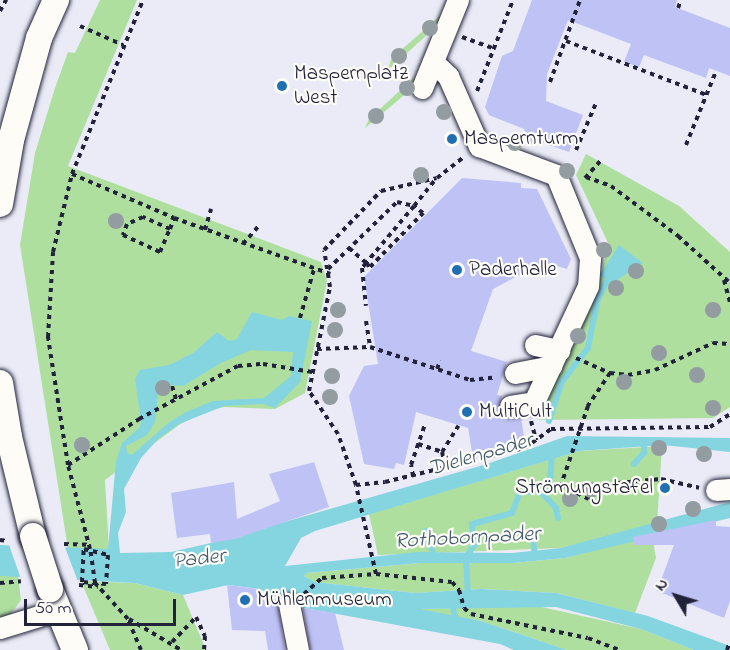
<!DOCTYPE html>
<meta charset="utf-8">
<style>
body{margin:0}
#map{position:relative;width:730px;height:650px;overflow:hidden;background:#eaebf6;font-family:"Indie Flower",sans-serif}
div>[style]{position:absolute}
.green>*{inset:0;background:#aedf9f}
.water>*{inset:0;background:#85d5e0}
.pier>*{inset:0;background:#eaebf6}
.stream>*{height:6px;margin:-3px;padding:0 3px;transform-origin:3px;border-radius:3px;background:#85d5e0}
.building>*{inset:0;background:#bfc2f4}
.path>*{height:4px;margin-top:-2px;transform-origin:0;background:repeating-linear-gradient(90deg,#22223b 0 4.5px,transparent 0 9px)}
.roads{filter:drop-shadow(0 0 2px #22223b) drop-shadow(0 0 2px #22223b)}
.minor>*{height:21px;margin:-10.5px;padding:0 10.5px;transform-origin:10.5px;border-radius:10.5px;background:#fdfcf7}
.major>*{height:26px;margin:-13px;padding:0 13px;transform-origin:13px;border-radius:13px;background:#fdfcf7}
.bridges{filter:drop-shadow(0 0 2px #22223b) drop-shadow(0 0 2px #22223b)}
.major-bridge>*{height:26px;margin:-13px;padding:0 13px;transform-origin:13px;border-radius:13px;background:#fdfcf7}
.trees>*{width:16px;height:16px;margin:-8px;border-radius:50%;background:#939ca0}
.dots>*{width:16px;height:16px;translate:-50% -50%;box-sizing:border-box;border:3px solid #fdfcf7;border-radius:50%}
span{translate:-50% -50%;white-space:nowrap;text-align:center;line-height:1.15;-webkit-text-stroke:4.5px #fdfcf7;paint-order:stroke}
.poi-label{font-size:21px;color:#22223b}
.left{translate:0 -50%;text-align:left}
.right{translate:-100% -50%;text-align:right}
.water-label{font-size:22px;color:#40586d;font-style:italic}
.north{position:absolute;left:646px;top:566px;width:60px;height:60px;-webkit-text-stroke:4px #fdfcf7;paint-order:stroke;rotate:308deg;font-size:16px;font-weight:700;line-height:24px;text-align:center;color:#22223b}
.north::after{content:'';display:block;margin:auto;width:21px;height:27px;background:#22223b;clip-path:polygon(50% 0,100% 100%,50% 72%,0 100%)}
.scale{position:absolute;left:24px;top:599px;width:152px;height:27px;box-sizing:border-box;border:3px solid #22223b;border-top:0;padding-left:8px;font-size:18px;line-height:21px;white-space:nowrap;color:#22223b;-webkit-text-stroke:4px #fdfcf7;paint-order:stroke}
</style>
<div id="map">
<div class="green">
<div style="clip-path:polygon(100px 0,137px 0,68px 166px,321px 262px,327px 281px,305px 393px,275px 409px,224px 407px,201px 413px,179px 425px,105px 480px,109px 549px,99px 552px,68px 549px,20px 245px,35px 153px,55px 88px,68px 52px,75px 53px)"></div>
<div style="clip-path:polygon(441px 15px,438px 25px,388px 70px,391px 59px)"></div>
<div style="clip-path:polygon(418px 74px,415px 86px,365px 128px,369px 119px)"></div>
<div style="clip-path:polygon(586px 154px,679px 206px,730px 252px,730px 407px,713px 418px,539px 420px,537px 410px,597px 286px,609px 245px,576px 175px)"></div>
<div style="clip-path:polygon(662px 446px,657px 525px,561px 548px,378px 555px,369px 514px,579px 451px)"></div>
<div style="clip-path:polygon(652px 535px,656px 558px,635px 613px,556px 593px,481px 589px,415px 593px,315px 582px,304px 576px,306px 573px,421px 563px,513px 563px,565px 558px)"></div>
<div style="clip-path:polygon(0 576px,18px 576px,21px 600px,10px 615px,0 620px)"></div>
<div style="clip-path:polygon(81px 581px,135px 583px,183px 595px,206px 650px,110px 650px)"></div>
<div style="clip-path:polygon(537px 606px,641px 629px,694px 650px,567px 650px,481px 621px,420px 612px,420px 609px)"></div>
</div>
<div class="water">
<div style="clip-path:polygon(619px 245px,643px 263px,611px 284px,600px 275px)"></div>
<div style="clip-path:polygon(evenodd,252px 312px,282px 320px,289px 316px,312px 321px,300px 382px,275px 408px,263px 404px,224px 406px,179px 424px,159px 438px,141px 458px,124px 489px,126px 512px,118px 533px,120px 553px,171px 552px,211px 543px,487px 464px,567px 436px,730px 438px,730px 452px,663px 445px,579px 451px,315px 531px,301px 538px,285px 566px,418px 552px,512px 553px,561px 548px,730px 502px,730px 518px,565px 558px,513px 563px,421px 563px,306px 573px,304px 576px,315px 582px,415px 593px,481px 589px,556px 593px,648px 616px,730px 646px,730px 650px,694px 650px,641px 629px,556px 607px,420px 609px,481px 621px,567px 650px,514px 650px,500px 644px,299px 607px,259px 589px,228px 585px,183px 595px,135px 583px,0 576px,0 545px,108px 549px,116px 461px,122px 443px,140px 427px,141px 421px,135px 379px,140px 370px,169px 365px,193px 353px,217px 332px,229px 341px,237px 339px,252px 312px,251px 350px,293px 352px,291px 376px,264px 398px,213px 401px,186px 412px,168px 423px,132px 455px,127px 453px,126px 446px,147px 435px,155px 422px,159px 384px,183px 386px,221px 363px,251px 350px)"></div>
</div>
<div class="pier">
<div style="clip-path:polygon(8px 542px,64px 545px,79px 584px,21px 579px)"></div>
</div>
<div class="stream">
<div style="left:549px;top:421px;width:40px;rotate:-72deg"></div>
<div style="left:561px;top:383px;width:44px;rotate:-52.4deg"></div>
<div style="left:588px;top:348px;width:48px;rotate:-79.2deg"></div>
<div style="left:597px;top:301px;width:30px;rotate:-64deg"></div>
<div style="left:634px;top:464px;width:15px;rotate:-48deg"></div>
<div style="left:644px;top:453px;width:11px;rotate:-90deg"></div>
<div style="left:541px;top:492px;width:22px;rotate:47deg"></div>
<div style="left:556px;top:508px;width:10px;rotate:79deg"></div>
<div style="left:425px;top:531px;width:29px;rotate:70deg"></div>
<div style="left:533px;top:540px;width:16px;rotate:83deg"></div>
<div style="left:468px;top:597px;width:40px;rotate:-92.9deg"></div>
<div style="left:466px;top:557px;width:16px;rotate:-55deg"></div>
<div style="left:475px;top:544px;width:20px;rotate:-99deg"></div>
<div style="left:472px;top:524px;width:41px;rotate:-15.4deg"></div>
<div style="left:512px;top:513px;width:22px;rotate:-69deg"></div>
<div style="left:520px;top:492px;width:21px"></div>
<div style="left:541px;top:492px;width:13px;rotate:-48deg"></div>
<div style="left:550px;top:482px;width:30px;rotate:-86deg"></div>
<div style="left:451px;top:601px;width:23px;rotate:75deg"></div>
</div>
<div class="building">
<div style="clip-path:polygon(532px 0,677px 0,675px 7px,730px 28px,730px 76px,709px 68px,706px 78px,644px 55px,639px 67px,624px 62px,631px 44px,568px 20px,547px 74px,546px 101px,583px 115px,569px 152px,538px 141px,531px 144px,524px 129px,489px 115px,485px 107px,502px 56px,513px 51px)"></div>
<div style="clip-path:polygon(462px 178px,521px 183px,521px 188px,537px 189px,571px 259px,567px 269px,554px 265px,536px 275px,527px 271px,493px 289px,471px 351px,507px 362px,497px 395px,502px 396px,496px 418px,521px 417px,525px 443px,472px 452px,468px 428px,416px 412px,404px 465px,396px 463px,394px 469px,364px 464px,349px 396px,364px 366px,378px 364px,364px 277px)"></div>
<div style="clip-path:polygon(314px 462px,329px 507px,235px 539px,211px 543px,210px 534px,177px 538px,171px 493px,234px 482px,237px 519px,280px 501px,269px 474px)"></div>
<div style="clip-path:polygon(716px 520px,716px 526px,730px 527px,730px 601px,724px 618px,657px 591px,674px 545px,634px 545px,633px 537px)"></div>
<div style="clip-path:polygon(227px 585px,259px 589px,260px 594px,277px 600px,285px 650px,268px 650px,265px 631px,232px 630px)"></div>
<div style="clip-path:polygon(303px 608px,335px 613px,344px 650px,310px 650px)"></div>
</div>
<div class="path">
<div style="left:678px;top:8px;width:9px;rotate:-69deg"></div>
<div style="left:0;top:11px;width:13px;rotate:-61deg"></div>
<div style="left:80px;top:26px;width:47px;rotate:23.8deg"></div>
<div style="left:462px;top:37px;width:35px;rotate:20deg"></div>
<div style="left:566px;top:41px;width:151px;rotate:21deg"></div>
<div style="left:550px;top:82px;width:87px;rotate:-69.9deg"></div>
<div style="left:477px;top:91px;width:98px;rotate:-68.4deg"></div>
<div style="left:686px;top:145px;width:80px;rotate:-67.9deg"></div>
<div style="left:576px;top:150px;width:51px;rotate:-66.9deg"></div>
<div style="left:72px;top:174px;width:111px;rotate:23.3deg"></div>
<div style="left:174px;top:218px;width:166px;rotate:19.7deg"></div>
<div style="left:586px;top:177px;width:27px;rotate:20deg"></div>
<div style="left:611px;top:186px;width:84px;rotate:36.7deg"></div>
<div style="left:678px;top:236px;width:70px;rotate:42.1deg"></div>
<div style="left:585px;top:178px;width:25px;rotate:-48deg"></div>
<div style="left:170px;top:229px;width:30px;rotate:-156deg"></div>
<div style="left:143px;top:217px;width:17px;rotate:156deg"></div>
<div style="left:127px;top:224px;width:12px;rotate:110deg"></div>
<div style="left:123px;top:235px;width:41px;rotate:24.7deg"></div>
<div style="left:160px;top:252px;width:25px;rotate:-67deg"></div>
<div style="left:170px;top:229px;width:12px;rotate:-70deg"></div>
<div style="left:205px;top:230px;width:22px;rotate:-74deg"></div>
<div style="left:243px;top:244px;width:23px;rotate:-49deg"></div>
<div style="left:349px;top:248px;width:23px;rotate:41deg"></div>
<div style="left:366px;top:263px;width:6px;rotate:45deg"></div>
<div style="left:370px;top:267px;width:76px;rotate:-45.5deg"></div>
<div style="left:423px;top:213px;width:11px;rotate:-142deg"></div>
<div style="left:414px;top:206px;width:75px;rotate:130.1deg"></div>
<div style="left:366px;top:263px;width:6px;rotate:129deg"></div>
<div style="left:362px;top:268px;width:38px;rotate:84deg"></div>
<div style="left:328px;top:269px;width:96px;rotate:-44.2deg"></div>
<div style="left:397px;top:202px;width:17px;rotate:13deg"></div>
<div style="left:414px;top:206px;width:35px;rotate:-51deg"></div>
<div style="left:724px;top:280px;width:24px;rotate:75deg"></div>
<div style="left:300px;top:318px;width:51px;rotate:-74.1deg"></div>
<div style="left:366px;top:321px;width:26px;rotate:81deg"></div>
<div style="left:317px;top:349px;width:53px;rotate:-2.2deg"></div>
<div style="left:370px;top:347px;width:105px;rotate:18.3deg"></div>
<div style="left:470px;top:380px;width:27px;rotate:-6deg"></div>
<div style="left:576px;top:358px;width:37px;rotate:24deg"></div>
<div style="left:610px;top:373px;width:18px;rotate:6deg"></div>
<div style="left:628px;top:375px;width:27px;rotate:-10deg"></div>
<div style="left:655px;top:370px;width:64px;rotate:-25deg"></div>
<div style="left:713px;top:343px;width:17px;rotate:3deg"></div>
<div style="left:437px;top:369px;width:9px;rotate:-69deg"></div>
<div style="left:610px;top:373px;width:40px;rotate:124deg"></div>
<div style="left:588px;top:406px;width:83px;rotate:108.9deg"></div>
<div style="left:561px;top:485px;width:31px;rotate:27deg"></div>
<div style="left:589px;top:499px;width:33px;rotate:-29deg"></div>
<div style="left:618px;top:483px;width:43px;rotate:-5.3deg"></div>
<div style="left:661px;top:479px;width:39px;rotate:13deg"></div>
<div style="left:172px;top:386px;width:14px;rotate:73deg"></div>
<div style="left:531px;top:421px;width:20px;rotate:75deg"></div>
<div style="left:418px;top:444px;width:25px;rotate:18deg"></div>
<div style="left:442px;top:452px;width:16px;rotate:76deg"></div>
<div style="left:442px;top:452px;width:31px;rotate:-58deg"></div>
<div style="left:68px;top:465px;width:85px;rotate:-32.9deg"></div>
<div style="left:139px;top:419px;width:112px;rotate:-28.2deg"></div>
<div style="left:238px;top:366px;width:25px;rotate:-5deg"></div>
<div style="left:263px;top:364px;width:50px;rotate:9.3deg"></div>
<div style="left:413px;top:476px;width:11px;rotate:-100deg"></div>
<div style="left:411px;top:465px;width:43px;rotate:-71.1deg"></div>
<div style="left:356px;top:485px;width:29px;rotate:-6deg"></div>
<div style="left:385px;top:482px;width:144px;rotate:-13.7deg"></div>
<div style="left:525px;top:448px;width:32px;rotate:-36deg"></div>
<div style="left:551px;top:429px;width:159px;rotate:-0.7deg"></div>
<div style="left:710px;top:427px;width:24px;rotate:-33deg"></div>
<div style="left:0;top:540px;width:8px;rotate:7deg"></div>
<div style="left:64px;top:544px;width:25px;rotate:2deg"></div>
<div style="left:84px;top:549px;width:25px;rotate:14deg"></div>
<div style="left:108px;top:555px;width:29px;rotate:94deg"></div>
<div style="left:106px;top:584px;width:24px;rotate:-175deg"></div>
<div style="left:82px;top:582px;width:33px;rotate:-87deg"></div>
<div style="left:376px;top:574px;width:91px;rotate:-102.7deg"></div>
<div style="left:356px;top:485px;width:54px;rotate:-109.4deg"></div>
<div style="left:338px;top:434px;width:52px;rotate:-124deg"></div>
<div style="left:309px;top:391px;width:106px;rotate:-78.6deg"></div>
<div style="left:330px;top:287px;width:37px;rotate:-99deg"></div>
<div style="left:324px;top:250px;width:82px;rotate:-46deg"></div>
<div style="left:381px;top:191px;width:57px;rotate:-13.1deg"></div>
<div style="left:437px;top:178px;width:33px;rotate:-38deg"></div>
<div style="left:0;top:583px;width:21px;rotate:-5deg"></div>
<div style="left:79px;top:585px;width:19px;rotate:6deg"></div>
<div style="left:304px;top:594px;width:24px;rotate:-42deg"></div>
<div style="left:322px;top:578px;width:54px;rotate:-4.2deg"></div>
<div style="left:376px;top:574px;width:76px;rotate:6deg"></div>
<div style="left:452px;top:582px;width:11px;rotate:49deg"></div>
<div style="left:459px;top:590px;width:19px;rotate:74deg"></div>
<div style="left:464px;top:608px;width:9px;rotate:41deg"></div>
<div style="left:471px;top:614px;width:119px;rotate:11.6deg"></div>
<div style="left:588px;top:638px;width:34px;rotate:21deg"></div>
<div style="left:129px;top:619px;width:61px;rotate:30.8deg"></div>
<div style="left:172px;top:642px;width:35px;rotate:-46deg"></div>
<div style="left:196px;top:617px;width:21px;rotate:65deg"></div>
<div style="left:205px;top:636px;width:14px;rotate:94deg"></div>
<div style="left:141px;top:650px;width:34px;rotate:-113deg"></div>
<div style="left:128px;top:619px;width:49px;rotate:-132.5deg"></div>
<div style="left:95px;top:583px;width:34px;rotate:-98deg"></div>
<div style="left:90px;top:549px;width:87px;rotate:-104.7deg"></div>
<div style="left:68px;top:465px;width:130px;rotate:-98.9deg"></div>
<div style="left:48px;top:337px;width:85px;rotate:-86.6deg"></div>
<div style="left:53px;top:252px;width:80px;rotate:-76.3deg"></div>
<div style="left:72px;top:174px;width:188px;rotate:-67.8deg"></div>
<div style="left:727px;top:650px;width:9px;rotate:-72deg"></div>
</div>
<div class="roads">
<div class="minor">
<div style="left:433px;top:62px;width:21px;rotate:43deg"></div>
<div style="left:448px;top:76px;width:77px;rotate:66.1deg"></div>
<div style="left:479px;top:146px;width:82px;rotate:20.6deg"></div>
<div style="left:556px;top:175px;width:90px;rotate:67.7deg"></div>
<div style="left:590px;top:258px;width:28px;rotate:94deg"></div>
<div style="left:588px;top:286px;width:128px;rotate:115deg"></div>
<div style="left:534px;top:402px;width:24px;rotate:171deg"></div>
<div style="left:422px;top:88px;width:95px;rotate:-67.8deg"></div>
<div style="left:535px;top:345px;width:25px;rotate:12deg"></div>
<div style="left:515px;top:373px;width:37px;rotate:-11deg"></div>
<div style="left:716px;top:490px;width:14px;rotate:-4deg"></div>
<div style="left:289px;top:604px;width:47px;rotate:78.9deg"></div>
<div style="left:0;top:628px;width:61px;rotate:-17.2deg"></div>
</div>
<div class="major">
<div style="left:0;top:204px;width:65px;rotate:-80.2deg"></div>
<div style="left:11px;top:140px;width:106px;rotate:-74.6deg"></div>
<div style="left:39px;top:38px;width:42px;rotate:-65.9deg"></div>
<div style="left:0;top:383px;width:55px;rotate:80.5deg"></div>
<div style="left:9px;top:437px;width:102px;rotate:76.4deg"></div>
<div style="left:50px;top:589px;width:66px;rotate:67.7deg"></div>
</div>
</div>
<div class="bridges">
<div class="major-bridge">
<div style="left:33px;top:536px;width:56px;rotate:72.2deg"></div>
</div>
</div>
<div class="trees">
<div style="left:430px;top:28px"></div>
<div style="left:399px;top:56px"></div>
<div style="left:407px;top:88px"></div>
<div style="left:444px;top:112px"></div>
<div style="left:376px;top:116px"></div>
<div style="left:515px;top:143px"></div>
<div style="left:567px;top:171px"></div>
<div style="left:421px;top:175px"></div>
<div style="left:116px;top:221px"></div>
<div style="left:604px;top:250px"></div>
<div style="left:636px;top:271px"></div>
<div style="left:616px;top:288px"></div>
<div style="left:338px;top:310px"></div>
<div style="left:713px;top:310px"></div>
<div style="left:335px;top:330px"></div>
<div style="left:578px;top:336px"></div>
<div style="left:659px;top:353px"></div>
<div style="left:697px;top:375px"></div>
<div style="left:332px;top:376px"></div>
<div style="left:624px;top:382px"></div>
<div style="left:163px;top:388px"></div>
<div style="left:330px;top:397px"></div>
<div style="left:713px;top:408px"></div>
<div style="left:82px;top:445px"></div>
<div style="left:659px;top:448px"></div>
<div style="left:704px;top:454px"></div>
<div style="left:591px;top:490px"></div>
<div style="left:570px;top:499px"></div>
<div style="left:693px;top:509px"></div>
<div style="left:659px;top:524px"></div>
</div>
<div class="dots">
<div style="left:282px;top:86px;background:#1f6fb2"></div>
<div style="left:452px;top:139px;background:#1f6fb2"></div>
<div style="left:457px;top:270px;background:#1f6fb2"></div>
<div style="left:467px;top:412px;background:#1f6fb2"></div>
<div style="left:665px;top:488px;background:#1f6fb2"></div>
<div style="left:245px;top:600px;background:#1f6fb2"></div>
</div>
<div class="poi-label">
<span class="left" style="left:294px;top:86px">Maspernplatz<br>West</span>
<span class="left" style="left:464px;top:139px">Maspernturm</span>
<span class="left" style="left:469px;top:270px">Paderhalle</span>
<span class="left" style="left:479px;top:412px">MultiCult</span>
<span class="right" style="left:653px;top:488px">Strömungstafel</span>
<span class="left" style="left:257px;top:600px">Mühlenmuseum</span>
</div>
<div class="water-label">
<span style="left:481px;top:456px;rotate:-16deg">Dielenpader</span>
<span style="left:467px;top:539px;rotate:-3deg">Rothobornpader</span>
<span style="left:199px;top:560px;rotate:-6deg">Pader</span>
</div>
<div class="north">N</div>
<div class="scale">50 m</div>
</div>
